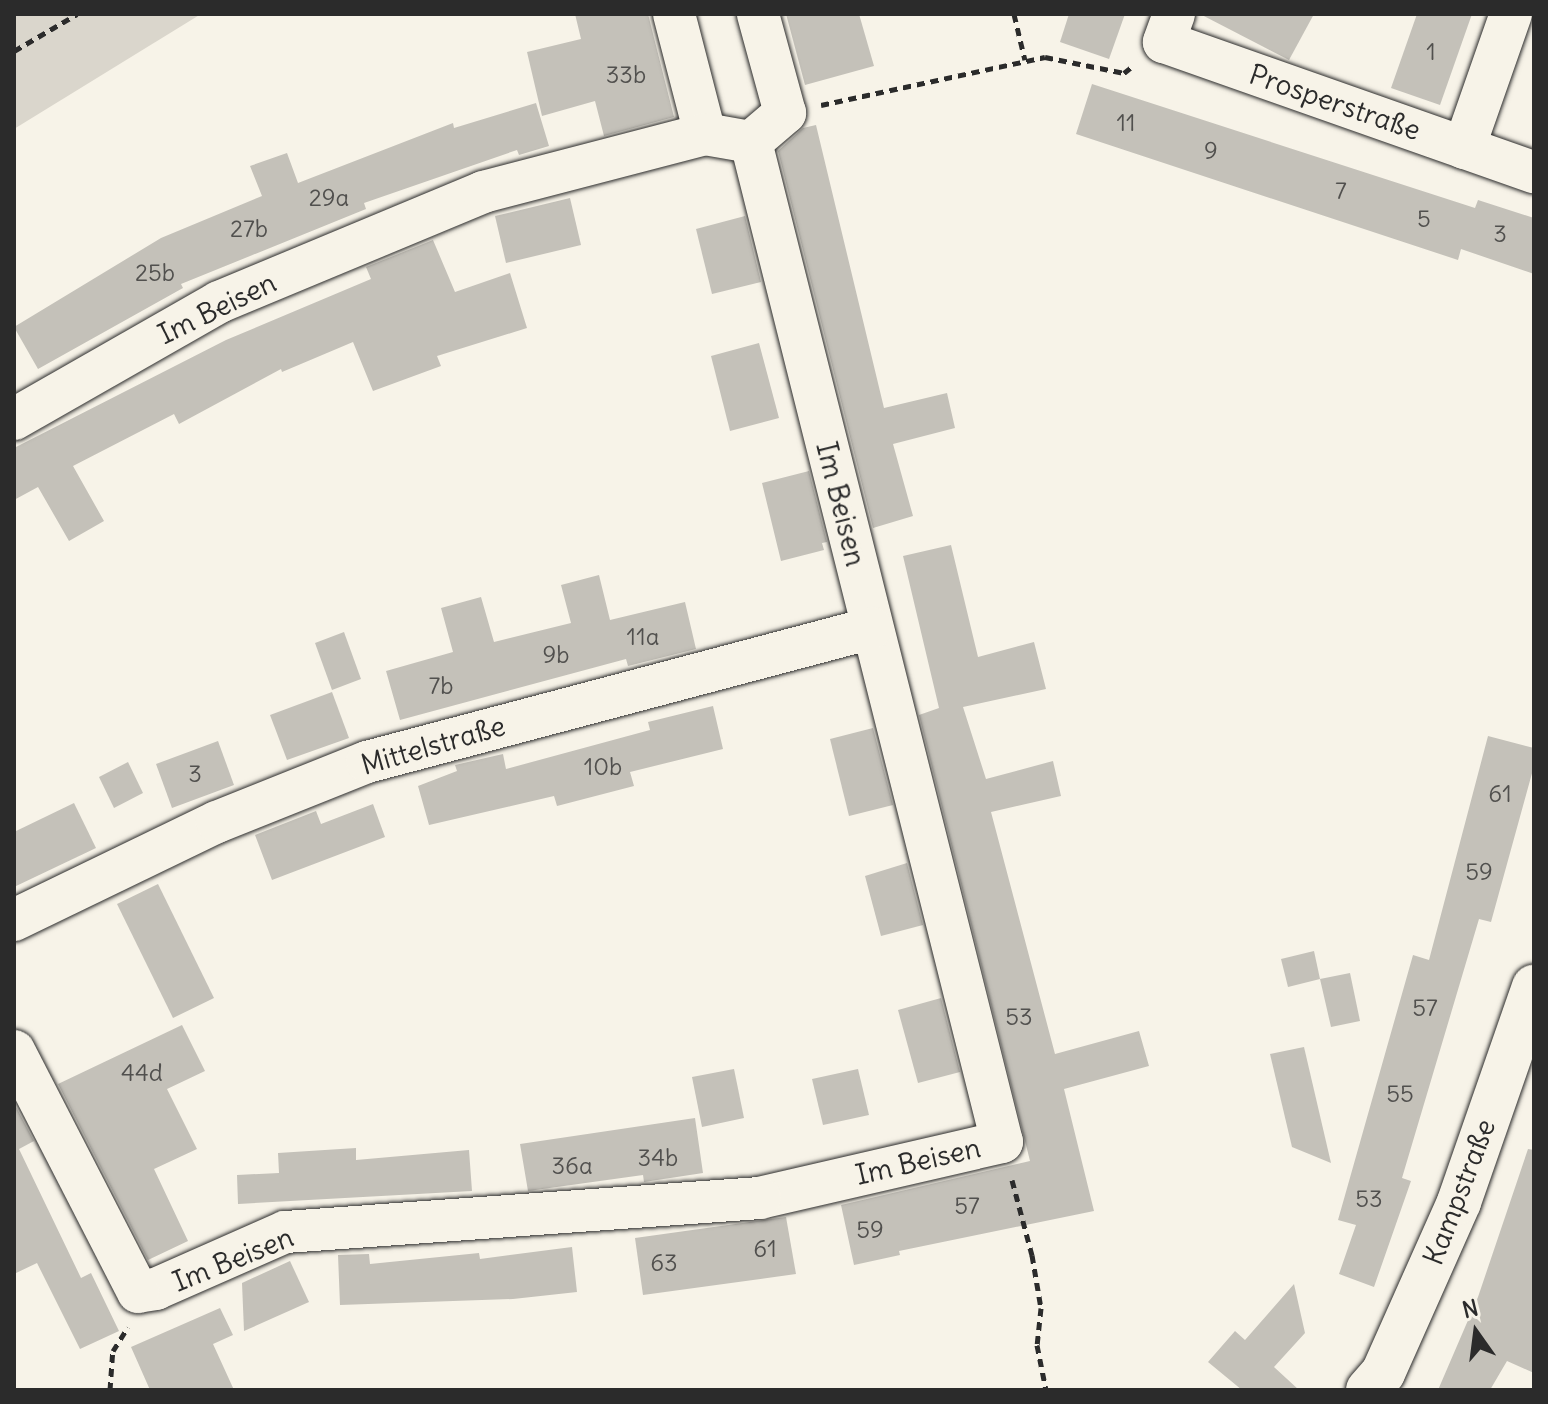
<!DOCTYPE html>
<meta charset="utf-8">
<style>
body{margin:0}
#map{position:relative;width:1548px;height:1404px;overflow:hidden;background:#f7f3e8;font-family:Delius,sans-serif}
div>[style]{position:absolute}
.green>*{inset:0;background:#dad6cc}
.building>*{inset:0;background:#c4c1b9}
.path>*{height:5px;margin-top:-2.5px;transform-origin:0;background:repeating-linear-gradient(90deg,#2b2b2b 0 8px,transparent 0 14px)}
.roads{filter:drop-shadow(0 0 2px #2b2b2b) drop-shadow(0 0 2px #2b2b2b)}
.street>*{height:42px;margin:-21px;padding:0 21px;transform-origin:21px;border-radius:21px;background:#f7f3e8}
.secondary>*{height:44px;margin:-22px;padding:0 22px;transform-origin:22px;border-radius:22px;background:#f7f3e8}
span{translate:-50% -50%;white-space:nowrap;text-align:center;line-height:1.15;-webkit-text-stroke:7px #f7f3e8;paint-order:stroke}
.number-label{font-size:24px;color:#51504e}
.number-label span{-webkit-text-stroke-width:0}
.street-label{font-size:28px;color:#2b2b2b}
.frame{position:absolute;inset:0;border:16px solid #2b2b2b;pointer-events:none}
.north{position:absolute;left:1436px;top:1292px;width:80px;height:80px;-webkit-text-stroke:6px #f7f3e8;paint-order:stroke;rotate:346deg;font-size:22px;font-weight:700;line-height:32px;text-align:center;color:#2b2b2b}
.north::after{content:'';display:block;margin:auto;width:28px;height:36px;background:#2b2b2b;clip-path:polygon(50% 0,100% 100%,50% 72%,0 100%)}
</style>
<div id="map">
<div class="green">
<div style="clip-path:polygon(14px 14px,201px 14px,14px 129px)"></div>
</div>
<div class="building">
<div style="clip-path:polygon(575px 14px,648px 14px,674px 117px,604px 136px,595px 101px,542px 116px,527px 52px,581px 39px)"></div>
<div style="clip-path:polygon(786px 14px,859px 14px,874px 66px,805px 85px)"></div>
<div style="clip-path:polygon(1069px 14px,1125px 14px,1109px 59px,1060px 42px)"></div>
<div style="clip-path:polygon(1200px 14px,1314px 14px,1289px 60px)"></div>
<div style="clip-path:polygon(1417px 14px,1472px 14px,1440px 105px,1391px 88px)"></div>
<div style="clip-path:polygon(1092px 84px,1475px 208px,1478px 200px,1534px 218px,1534px 274px,1461px 249px,1458px 260px,1076px 134px)"></div>
<div style="clip-path:polygon(536px 103px,549px 146px,519px 155px,517px 150px,364px 203px,366px 209px,181px 284px,183px 288px,38px 369px,14px 327px,161px 238px,262px 196px,250px 166px,287px 153px,298px 183px,453px 123px,454px 128px)"></div>
<div style="clip-path:polygon(816px 125px,884px 408px,947px 393px,955px 428px,893px 444px,913px 516px,873px 528px,778px 151px,803px 128px)"></div>
<div style="clip-path:polygon(570px 198px,581px 245px,506px 263px,495px 216px)"></div>
<div style="clip-path:polygon(745px 216px,761px 282px,712px 294px,696px 229px)"></div>
<div style="clip-path:polygon(433px 240px,455px 292px,510px 273px,527px 328px,437px 356px,441px 366px,373px 391px,353px 342px,282px 372px,281px 369px,179px 424px,174px 414px,73px 466px,104px 521px,69px 541px,38px 487px,14px 500px,14px 448px,226px 340px,371px 279px,366px 267px)"></div>
<div style="clip-path:polygon(759px 343px,779px 418px,730px 431px,711px 356px)"></div>
<div style="clip-path:polygon(809px 471px,827px 542px,822px 543px,824px 550px,781px 561px,762px 483px)"></div>
<div style="clip-path:polygon(951px 545px,978px 657px,1034px 642px,1046px 689px,963px 707px,986px 779px,1053px 761px,1061px 796px,991px 812px,1055px 1054px,1139px 1031px,1149px 1066px,1064px 1089px,1094px 1211px,899px 1251px,900px 1255px,854px 1265px,841px 1205px,1030px 1161px,919px 715px,939px 708px,903px 556px)"></div>
<div style="clip-path:polygon(599px 575px,610px 620px,685px 602px,696px 649px,628px 666px,626px 659px,400px 720px,386px 671px,453px 652px,441px 608px,481px 597px,494px 642px,571px 623px,561px 585px)"></div>
<div style="clip-path:polygon(344px 632px,361px 679px,332px 690px,315px 643px)"></div>
<div style="clip-path:polygon(332px 692px,349px 738px,287px 760px,270px 715px)"></div>
<div style="clip-path:polygon(713px 706px,723px 749px,630px 772px,634px 786px,557px 806px,554px 796px,429px 825px,418px 786px,457px 771px,455px 765px,503px 754px,506px 769px,650px 730px,648px 722px)"></div>
<div style="clip-path:polygon(873px 728px,893px 805px,849px 816px,830px 739px)"></div>
<div style="clip-path:polygon(1488px 736px,1534px 748px,1534px 766px,1491px 922px,1479px 919px,1402px 1178px,1411px 1181px,1374px 1287px,1339px 1274px,1356px 1225px,1338px 1220px,1413px 955px,1429px 960px)"></div>
<div style="clip-path:polygon(218px 741px,234px 785px,172px 808px,156px 764px)"></div>
<div style="clip-path:polygon(128px 762px,143px 793px,114px 808px,99px 777px)"></div>
<div style="clip-path:polygon(74px 803px,96px 848px,14px 887px,14px 832px)"></div>
<div style="clip-path:polygon(373px 804px,385px 837px,272px 880px,255px 835px,316px 811px,321px 824px)"></div>
<div style="clip-path:polygon(907px 863px,923px 925px,881px 936px,865px 876px)"></div>
<div style="clip-path:polygon(158px 884px,214px 998px,173px 1018px,117px 904px)"></div>
<div style="clip-path:polygon(1314px 951px,1320px 979px,1288px 987px,1281px 959px)"></div>
<div style="clip-path:polygon(1350px 973px,1360px 1021px,1331px 1027px,1320px 979px)"></div>
<div style="clip-path:polygon(941px 998px,960px 1072px,918px 1083px,898px 1010px)"></div>
<div style="clip-path:polygon(182px 1025px,205px 1071px,167px 1089px,197px 1149px,154px 1169px,188px 1241px,148px 1260px,58px 1084px)"></div>
<div style="clip-path:polygon(1304px 1047px,1331px 1163px,1292px 1147px,1270px 1054px)"></div>
<div style="clip-path:polygon(734px 1069px,744px 1118px,702px 1127px,692px 1077px)"></div>
<div style="clip-path:polygon(858px 1069px,869px 1115px,823px 1125px,812px 1079px)"></div>
<div style="clip-path:polygon(15px 1105px,34px 1141px,19px 1149px,81px 1278px,91px 1273px,119px 1331px,80px 1349px,37px 1263px,14px 1274px)"></div>
<div style="clip-path:polygon(695px 1118px,703px 1173px,644px 1182px,643px 1175px,528px 1191px,520px 1144px)"></div>
<div style="clip-path:polygon(356px 1148px,356px 1160px,469px 1150px,472px 1191px,238px 1204px,237px 1175px,279px 1173px,278px 1153px)"></div>
<div style="clip-path:polygon(1528px 1149px,1534px 1150px,1534px 1373px,1507px 1361px,1490px 1390px,1438px 1390px,1478px 1297px)"></div>
<div style="clip-path:polygon(786px 1217px,796px 1274px,643px 1295px,635px 1238px)"></div>
<div style="clip-path:polygon(572px 1247px,577px 1292px,513px 1299px,340px 1305px,338px 1255px,369px 1254px,370px 1264px,479px 1253px,480px 1259px)"></div>
<div style="clip-path:polygon(290px 1261px,309px 1302px,244px 1331px,242px 1283px)"></div>
<div style="clip-path:polygon(1294px 1284px,1305px 1333px,1274px 1367px,1299px 1390px,1242px 1390px,1208px 1362px,1235px 1331px,1245px 1340px)"></div>
<div style="clip-path:polygon(220px 1308px,233px 1335px,213px 1344px,234px 1390px,150px 1390px,131px 1347px)"></div>
</div>
<div class="path">
<div style="left:1014px;top:14px;width:47px;rotate:76.6deg"></div>
<div style="left:14px;top:51px;width:73px;rotate:-30.4deg"></div>
<div style="left:821px;top:105px;width:229px;rotate:-12.1deg"></div>
<div style="left:1045px;top:57px;width:81px;rotate:11.4deg"></div>
<div style="left:1124px;top:73px;width:13px;rotate:-39deg"></div>
<div style="left:1012px;top:1180px;width:78px;rotate:75.1deg"></div>
<div style="left:1032px;top:1255px;width:54px;rotate:80.4deg"></div>
<div style="left:1041px;top:1308px;width:37px;rotate:96deg"></div>
<div style="left:1037px;top:1345px;width:46px;rotate:78.7deg"></div>
<div style="left:110px;top:1390px;width:39px;rotate:-86deg"></div>
<div style="left:113px;top:1351px;width:28px;rotate:-58deg"></div>
</div>
<div class="roads">
<div class="street">
<div style="left:674px;top:14px;width:124px;rotate:75.5deg"></div>
<div style="left:1174px;top:14px;width:30px;rotate:110deg"></div>
<div style="left:1164px;top:42px;width:392px;rotate:19.4deg"></div>
<div style="left:751px;top:142px;width:45px;rotate:-40.5deg"></div>
<div style="left:785px;top:113px;width:103px;rotate:-105.3deg"></div>
<div style="left:1464px;top:148px;width:142px;rotate:-70.7deg"></div>
<div style="left:14px;top:419px;width:236px;rotate:-29.7deg"></div>
<div style="left:219px;top:302px;width:286px;rotate:-22.6deg"></div>
<div style="left:483px;top:192px;width:229px;rotate:-14.6deg"></div>
<div style="left:705px;top:134px;width:47px;rotate:9.9deg"></div>
<div style="left:751px;top:142px;width:1031px;rotate:75.91deg"></div>
<div style="left:1002px;top:1142px;width:248px;rotate:167deg"></div>
<div style="left:760px;top:1198px;width:476px;rotate:175.9deg"></div>
<div style="left:285px;top:1232px;width:141px;rotate:156.2deg"></div>
<div style="left:156px;top:1289px;width:18px;rotate:171deg"></div>
<div style="left:138px;top:1292px;width:271px;rotate:-117.2deg"></div>
<div style="left:14px;top:920px;width:225px;rotate:-25.8deg"></div>
<div style="left:217px;top:822px;width:162px;rotate:-21.8deg"></div>
<div style="left:367px;top:762px;width:522px;rotate:-14.86deg"></div>
</div>
<div class="secondary">
<div style="left:1368px;top:1390px;width:23px;rotate:-49deg"></div>
<div style="left:1383px;top:1373px;width:187px;rotate:-66deg"></div>
<div style="left:1459px;top:1202px;width:228px;rotate:-70.8deg"></div>
</div>
</div>
<div class="number-label">
<span style="left:1431px;top:52px">1</span>
<span style="left:626px;top:75px">33b</span>
<span style="left:1126px;top:123px">11</span>
<span style="left:1211px;top:151px">9</span>
<span style="left:1341px;top:191px">7</span>
<span style="left:329px;top:198px">29a</span>
<span style="left:1424px;top:219px">5</span>
<span style="left:249px;top:229px">27b</span>
<span style="left:1500px;top:234px">3</span>
<span style="left:155px;top:273px">25b</span>
<span style="left:643px;top:637px">11a</span>
<span style="left:556px;top:655px">9b</span>
<span style="left:441px;top:686px">7b</span>
<span style="left:603px;top:767px">10b</span>
<span style="left:195px;top:774px">3</span>
<span style="left:1500px;top:794px">61</span>
<span style="left:1479px;top:872px">59</span>
<span style="left:1425px;top:1008px">57</span>
<span style="left:1019px;top:1017px">53</span>
<span style="left:142px;top:1073px">44d</span>
<span style="left:1400px;top:1094px">55</span>
<span style="left:658px;top:1158px">34b</span>
<span style="left:572px;top:1166px">36a</span>
<span style="left:1369px;top:1199px">53</span>
<span style="left:967px;top:1206px">57</span>
<span style="left:870px;top:1230px">59</span>
<span style="left:765px;top:1249px">61</span>
<span style="left:664px;top:1263px">63</span>
</div>
<div class="street-label">
<span style="left:1335px;top:102px;rotate:19deg">Prosperstraße</span>
<span style="left:217px;top:308px;rotate:-26deg">Im Beisen</span>
<span style="left:841px;top:504px;rotate:76deg">Im Beisen</span>
<span style="left:433px;top:745px;rotate:-16deg">Mittelstraße</span>
<span style="left:918px;top:1161px;rotate:-13deg">Im Beisen</span>
<span style="left:1459px;top:1192px;rotate:-69deg">Kampstraße</span>
<span style="left:233px;top:1259px;rotate:-22deg">Im Beisen</span>
</div>
<div class="frame"></div>
<div class="north">N</div>
</div>
